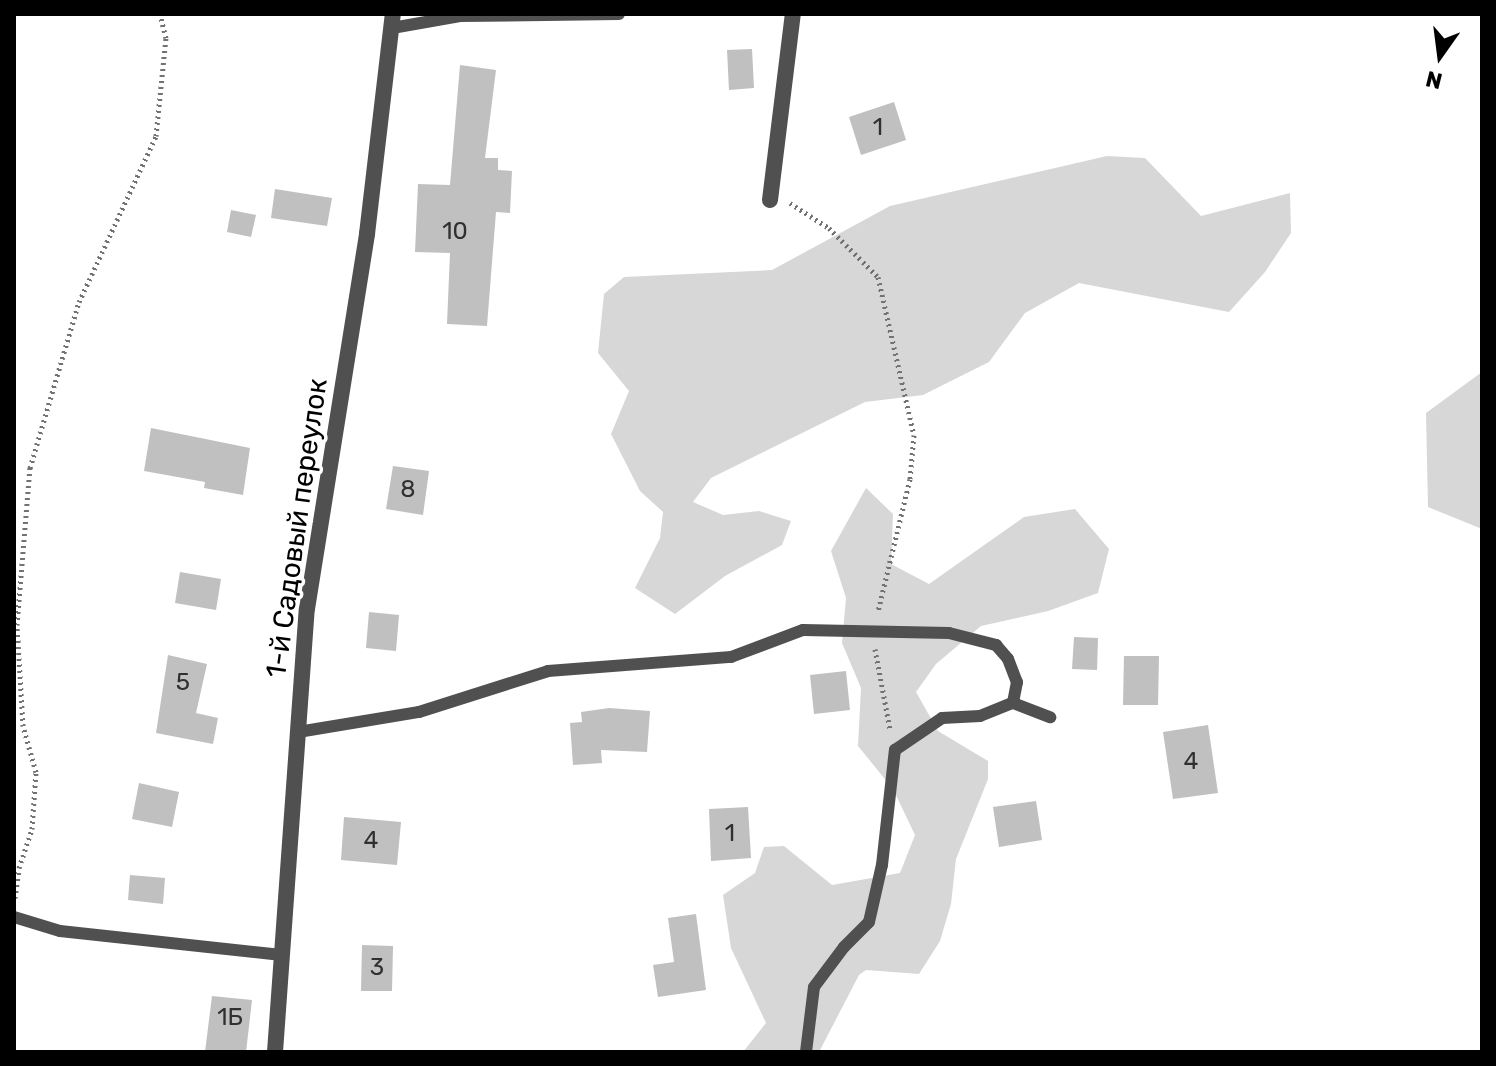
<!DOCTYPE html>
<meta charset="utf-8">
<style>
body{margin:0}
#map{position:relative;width:1496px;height:1066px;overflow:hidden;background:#fff;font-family:Rubik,sans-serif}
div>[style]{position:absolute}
.green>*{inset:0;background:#d7d7d7}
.building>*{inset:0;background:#c0c0c0}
.path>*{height:5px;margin-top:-2.5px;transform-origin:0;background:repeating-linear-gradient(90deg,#727272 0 2px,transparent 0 6px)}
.lane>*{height:12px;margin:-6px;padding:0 6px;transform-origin:6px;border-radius:6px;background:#505050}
.street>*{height:16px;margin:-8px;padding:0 8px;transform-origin:8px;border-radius:8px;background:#505050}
span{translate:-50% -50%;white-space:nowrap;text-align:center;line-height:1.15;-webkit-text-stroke:7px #fff;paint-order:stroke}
.number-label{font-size:24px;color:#303030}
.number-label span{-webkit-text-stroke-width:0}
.street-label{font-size:28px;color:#000}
.frame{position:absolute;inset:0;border:16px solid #000;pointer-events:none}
.north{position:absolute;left:1400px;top:16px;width:80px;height:80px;-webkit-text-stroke:6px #fff;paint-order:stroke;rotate:194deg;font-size:22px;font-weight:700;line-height:32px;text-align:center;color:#000}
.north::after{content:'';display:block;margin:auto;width:28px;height:36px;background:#000;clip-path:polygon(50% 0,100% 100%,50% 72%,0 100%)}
</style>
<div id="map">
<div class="green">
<div style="clip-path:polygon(1107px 156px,1145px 158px,1201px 216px,1290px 193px,1291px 233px,1265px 272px,1229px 312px,1079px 283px,1025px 313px,989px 362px,923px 395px,865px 402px,711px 478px,693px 502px,723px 515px,759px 511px,791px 521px,782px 545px,725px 576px,675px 614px,635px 588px,660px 538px,663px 512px,640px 491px,611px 434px,629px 391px,598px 353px,604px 294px,624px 277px,772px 270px,890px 206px)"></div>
<div style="clip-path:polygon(1482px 372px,1482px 529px,1428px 507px,1426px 413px)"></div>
<div style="clip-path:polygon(866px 488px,893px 514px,891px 564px,929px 584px,1024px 517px,1075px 509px,1109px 549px,1098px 593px,1048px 611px,981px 626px,936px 664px,916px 692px,938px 731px,988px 761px,988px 779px,956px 859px,951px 904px,940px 941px,919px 974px,866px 970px,859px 975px,819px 1052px,743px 1052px,766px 1023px,731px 948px,723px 895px,755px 873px,764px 847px,784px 846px,832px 885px,900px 873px,915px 835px,893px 789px,858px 746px,861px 688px,842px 643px,846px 598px,831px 551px)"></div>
</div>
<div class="building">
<div style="clip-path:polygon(752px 49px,754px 88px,729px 90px,727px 50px)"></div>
<div style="clip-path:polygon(460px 65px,496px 70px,485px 158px,498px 158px,498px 170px,512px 171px,510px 213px,496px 212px,487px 326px,447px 324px,450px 253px,415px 252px,418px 184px,450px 185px)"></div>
<div style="clip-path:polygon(894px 102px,906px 140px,861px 155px,849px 117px)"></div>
<div style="clip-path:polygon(275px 189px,332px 198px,327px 226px,271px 218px)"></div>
<div style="clip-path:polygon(231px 210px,256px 215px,251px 237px,227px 232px)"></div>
<div style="clip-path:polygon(151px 428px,250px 448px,243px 495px,204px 488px,205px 482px,144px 471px)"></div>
<div style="clip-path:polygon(393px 466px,429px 471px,423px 515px,386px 509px)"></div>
<div style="clip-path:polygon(180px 572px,221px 579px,216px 610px,175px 603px)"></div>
<div style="clip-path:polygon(369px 612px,399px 615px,396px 651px,366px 648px)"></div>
<div style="clip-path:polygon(1074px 637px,1098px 638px,1097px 670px,1072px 669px)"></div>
<div style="clip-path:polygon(168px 655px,207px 664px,196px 713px,218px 718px,213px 744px,156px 733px)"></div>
<div style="clip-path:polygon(1124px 656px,1159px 656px,1158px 705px,1123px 705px)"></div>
<div style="clip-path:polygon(846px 671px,850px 710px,814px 714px,810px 675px)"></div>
<div style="clip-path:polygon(609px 708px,650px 711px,647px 752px,601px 750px,602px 763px,573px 765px,570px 723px,582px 722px,581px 712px)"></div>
<div style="clip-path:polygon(1208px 725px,1218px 793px,1173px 799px,1163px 732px)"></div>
<div style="clip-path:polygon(139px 783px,179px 792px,172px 827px,132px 819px)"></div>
<div style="clip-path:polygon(1036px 801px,1042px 840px,999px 847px,993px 807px)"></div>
<div style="clip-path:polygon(748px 807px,751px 858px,711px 861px,709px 809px)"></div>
<div style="clip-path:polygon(344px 817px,401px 822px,397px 865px,341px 860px)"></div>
<div style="clip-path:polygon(130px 875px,165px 878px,163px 904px,128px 900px)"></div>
<div style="clip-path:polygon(696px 914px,706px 990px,658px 997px,653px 965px,674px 962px,668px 918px)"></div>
<div style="clip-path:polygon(362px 945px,393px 946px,392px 991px,361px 991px)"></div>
<div style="clip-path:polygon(212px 996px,252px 1000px,246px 1052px,205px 1052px)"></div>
</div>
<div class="path">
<div style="left:790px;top:203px;width:46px;rotate:32.7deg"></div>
<div style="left:829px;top:228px;width:69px;rotate:45deg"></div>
<div style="left:878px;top:277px;width:162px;rotate:77.2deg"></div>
<div style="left:914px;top:435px;width:44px;rotate:95.2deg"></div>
<div style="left:910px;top:479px;width:136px;rotate:103.6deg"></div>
<div style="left:875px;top:649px;width:81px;rotate:79.4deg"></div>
<div style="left:15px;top:898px;width:30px;rotate:-82deg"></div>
<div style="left:19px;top:868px;width:41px;rotate:-71.6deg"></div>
<div style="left:32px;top:829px;width:57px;rotate:-86deg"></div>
<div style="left:36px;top:772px;width:48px;rotate:-105.8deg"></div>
<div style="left:23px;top:726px;width:101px;rotate:-93.4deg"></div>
<div style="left:17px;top:625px;width:158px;rotate:-85.3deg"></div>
<div style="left:30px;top:468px;width:173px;rotate:-73.6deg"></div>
<div style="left:79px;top:302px;width:183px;rotate:-65.1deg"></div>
<div style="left:156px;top:136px;width:99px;rotate:-84.2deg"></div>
<div style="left:166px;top:38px;width:25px;rotate:-104deg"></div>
</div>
<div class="lane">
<div style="left:392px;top:28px;width:69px;rotate:-10deg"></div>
<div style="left:460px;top:16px;width:159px;rotate:-0.7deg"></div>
<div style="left:298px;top:732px;width:123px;rotate:-9.4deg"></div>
<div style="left:419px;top:712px;width:135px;rotate:-17.6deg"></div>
<div style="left:548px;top:671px;width:184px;rotate:-4.4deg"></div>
<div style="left:731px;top:657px;width:77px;rotate:-20.6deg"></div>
<div style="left:803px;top:630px;width:146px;rotate:1.2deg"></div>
<div style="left:949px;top:633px;width:49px;rotate:14.3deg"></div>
<div style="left:996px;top:645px;width:18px;rotate:49deg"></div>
<div style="left:1008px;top:659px;width:25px;rotate:69deg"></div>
<div style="left:1017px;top:682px;width:21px;rotate:101deg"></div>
<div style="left:1013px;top:703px;width:40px;rotate:21deg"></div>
<div style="left:14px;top:917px;width:48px;rotate:16.9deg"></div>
<div style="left:60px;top:931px;width:223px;rotate:6.2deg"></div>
<div style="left:806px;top:1052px;width:65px;rotate:-83deg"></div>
<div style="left:814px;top:987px;width:50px;rotate:-53.1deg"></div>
<div style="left:844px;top:947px;width:35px;rotate:-45deg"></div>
<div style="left:869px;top:922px;width:58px;rotate:-77.2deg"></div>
<div style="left:882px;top:865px;width:116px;rotate:-83.6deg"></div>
<div style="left:895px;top:750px;width:57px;rotate:-34.2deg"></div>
<div style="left:942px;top:718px;width:38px;rotate:-3deg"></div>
<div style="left:980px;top:716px;width:35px;rotate:-22deg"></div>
</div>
<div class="street">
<div style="left:770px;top:200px;width:187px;rotate:-83deg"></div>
<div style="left:275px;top:1052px;width:444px;rotate:-85.9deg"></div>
<div style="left:307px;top:609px;width:380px;rotate:-80.9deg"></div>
<div style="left:367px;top:234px;width:222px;rotate:-83.3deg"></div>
</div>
<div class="number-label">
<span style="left:878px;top:128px">1</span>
<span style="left:455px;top:232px">10</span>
<span style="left:408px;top:490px">8</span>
<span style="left:183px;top:683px">5</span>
<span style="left:1191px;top:762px">4</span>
<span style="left:730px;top:834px">1</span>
<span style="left:371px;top:841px">4</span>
<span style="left:377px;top:968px">3</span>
<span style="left:230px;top:1018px">1Б</span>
</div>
<div class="street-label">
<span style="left:297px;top:528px;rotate:-82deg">1-й Садовый переулок</span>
</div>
<div class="frame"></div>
<div class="north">N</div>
</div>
